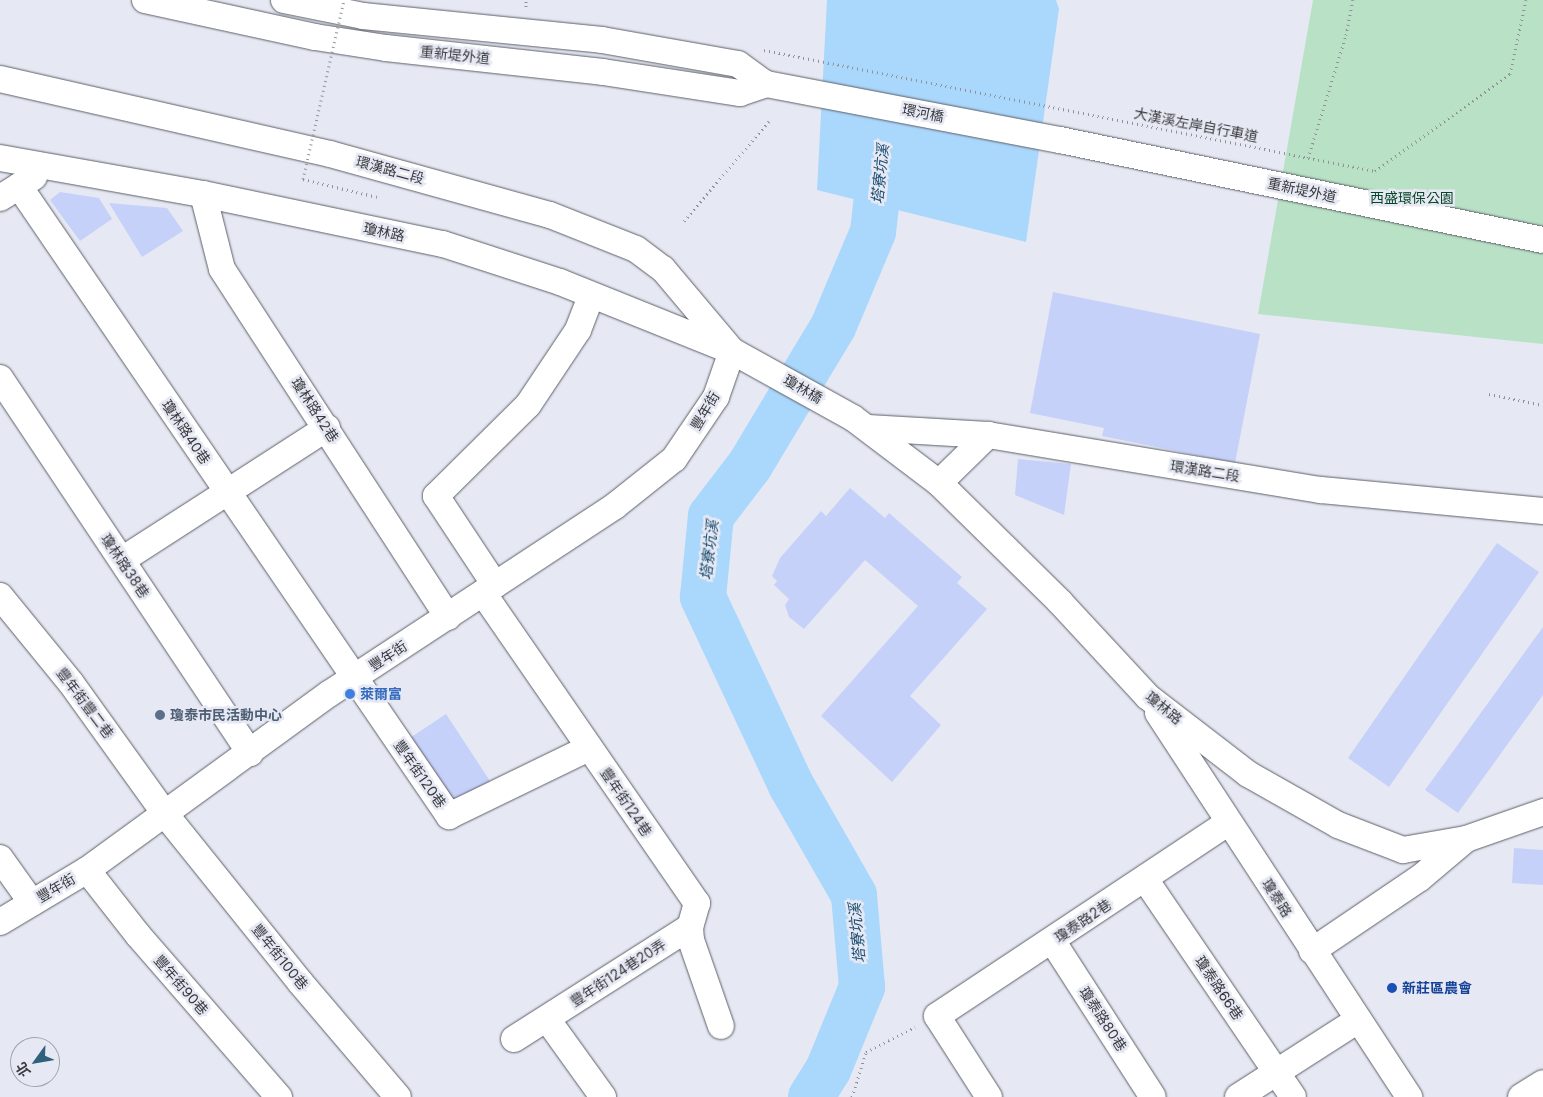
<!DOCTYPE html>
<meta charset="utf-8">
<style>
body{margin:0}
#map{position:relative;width:1543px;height:1097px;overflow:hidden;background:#e6e9f3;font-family:Inter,"Noto Sans TC",sans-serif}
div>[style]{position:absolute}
.green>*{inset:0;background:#b8e1c5}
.water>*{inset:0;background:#aad7fc}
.river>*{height:46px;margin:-23px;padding:0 23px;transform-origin:23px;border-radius:23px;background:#aad7fc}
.building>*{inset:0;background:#c6d1f9}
.path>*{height:3px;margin-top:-1.5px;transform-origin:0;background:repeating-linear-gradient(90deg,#909299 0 1px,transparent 0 5px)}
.roads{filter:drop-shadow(0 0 1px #5c5f68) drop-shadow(0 0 1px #5c5f68)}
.minor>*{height:26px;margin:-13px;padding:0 13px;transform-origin:13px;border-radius:13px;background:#fff}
.path-bridge>*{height:3px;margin-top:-1.5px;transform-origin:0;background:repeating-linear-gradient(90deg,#909299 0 1px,transparent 0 5px)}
.dots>*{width:14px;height:14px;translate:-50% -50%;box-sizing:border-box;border:2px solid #e6e9f3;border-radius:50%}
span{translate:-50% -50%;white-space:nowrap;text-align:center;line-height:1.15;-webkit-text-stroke:5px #e6e9f3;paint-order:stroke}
.street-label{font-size:14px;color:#393a3e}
.park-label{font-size:14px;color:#084526}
.shop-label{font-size:14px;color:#366cbe;font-weight:700}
.left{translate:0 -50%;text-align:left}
.service-label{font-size:14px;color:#4e5e75;font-weight:700}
.transit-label{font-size:14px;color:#164399;font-weight:700}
.water-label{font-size:15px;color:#1a4c70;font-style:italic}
.north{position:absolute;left:10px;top:1037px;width:50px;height:50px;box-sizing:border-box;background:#e6e9f3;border:1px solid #a1a3ab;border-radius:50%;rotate:238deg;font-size:14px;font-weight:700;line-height:20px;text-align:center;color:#393a3e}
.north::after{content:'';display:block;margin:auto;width:18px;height:22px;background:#2f607e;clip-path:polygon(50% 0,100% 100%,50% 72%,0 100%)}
</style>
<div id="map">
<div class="green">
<div style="clip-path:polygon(1313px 0,1543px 0,1543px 344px,1258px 314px)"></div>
</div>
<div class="water">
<div style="clip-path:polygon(827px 0,1056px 0,1059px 9px,1026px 242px,817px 190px)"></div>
</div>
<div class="river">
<div style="left:811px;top:1097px;width:32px;rotate:-58deg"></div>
<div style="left:828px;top:1070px;width:90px;rotate:-67.7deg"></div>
<div style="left:862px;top:987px;width:92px;rotate:-95deg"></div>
<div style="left:854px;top:895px;width:127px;rotate:-119.8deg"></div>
<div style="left:791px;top:785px;width:208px;rotate:-115.1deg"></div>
<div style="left:703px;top:597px;width:81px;rotate:-84.4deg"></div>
<div style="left:711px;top:516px;width:64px;rotate:-52.6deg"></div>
<div style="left:750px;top:465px;width:161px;rotate:-59deg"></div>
<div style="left:833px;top:327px;width:103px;rotate:-67.2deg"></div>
<div style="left:873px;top:232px;width:90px;rotate:-83.6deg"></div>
</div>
<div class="building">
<div style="clip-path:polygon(60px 192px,99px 198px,112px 219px,80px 241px,50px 200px)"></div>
<div style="clip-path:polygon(109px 203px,167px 208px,183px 231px,142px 257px)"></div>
<div style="clip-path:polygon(1053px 292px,1260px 334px,1235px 463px,1102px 436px,1104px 428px,1030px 413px)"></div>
<div style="clip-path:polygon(1018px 459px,1071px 464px,1064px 515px,1015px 495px)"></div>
<div style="clip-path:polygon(850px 488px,885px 518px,889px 513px,962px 577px,957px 583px,987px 609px,910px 696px,941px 725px,892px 782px,821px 716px,918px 606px,865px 560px,804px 629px,789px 617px,785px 605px,789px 599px,774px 585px,777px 581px,772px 576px,780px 558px,821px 511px,826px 516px)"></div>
<div style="clip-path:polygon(1497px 543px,1539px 572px,1389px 787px,1348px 758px)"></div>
<div style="clip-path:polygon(1543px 627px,1543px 695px,1458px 813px,1425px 790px)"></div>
<div style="clip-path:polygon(446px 714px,492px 784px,450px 812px,404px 742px)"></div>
<div style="clip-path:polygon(1514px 848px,1543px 850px,1543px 885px,1512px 883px)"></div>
</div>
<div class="path">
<div style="left:526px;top:7px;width:7px;rotate:-90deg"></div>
<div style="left:764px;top:50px;width:623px;rotate:11.2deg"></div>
<div style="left:1375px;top:171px;width:166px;rotate:-35.7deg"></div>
<div style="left:1510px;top:74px;width:76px;rotate:-77.8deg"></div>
<div style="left:1308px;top:158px;width:129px;rotate:-72.8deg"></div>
<div style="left:1346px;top:35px;width:36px;rotate:-79deg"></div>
<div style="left:303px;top:179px;width:76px;rotate:13.7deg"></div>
<div style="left:684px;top:221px;width:131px;rotate:-49.6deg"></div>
<div style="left:1489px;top:394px;width:55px;rotate:11.5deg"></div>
<div style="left:852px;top:1097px;width:47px;rotate:-72.7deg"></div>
<div style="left:866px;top:1052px;width:55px;rotate:-27deg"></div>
</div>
<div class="roads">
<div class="minor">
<div style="left:145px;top:0;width:174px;rotate:12.3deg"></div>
<div style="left:315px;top:37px;width:72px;rotate:8.8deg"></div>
<div style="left:386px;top:48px;width:218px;rotate:6.3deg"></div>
<div style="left:603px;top:72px;width:139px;rotate:8.7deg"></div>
<div style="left:740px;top:93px;width:28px;rotate:-19deg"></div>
<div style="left:284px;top:0;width:81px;rotate:11.4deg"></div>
<div style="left:363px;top:16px;width:240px;rotate:5.7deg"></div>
<div style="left:602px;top:40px;width:138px;rotate:10deg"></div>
<div style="left:738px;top:64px;width:34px;rotate:36deg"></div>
<div style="left:766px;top:84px;width:299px;rotate:10.8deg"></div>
<div style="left:1060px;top:140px;width:493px;rotate:11.7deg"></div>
<div style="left:0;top:79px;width:338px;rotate:12.8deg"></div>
<div style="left:330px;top:154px;width:228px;rotate:15.5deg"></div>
<div style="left:550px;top:215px;width:92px;rotate:21.6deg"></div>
<div style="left:636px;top:249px;width:34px;rotate:37deg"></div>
<div style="left:663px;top:269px;width:107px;rotate:49.9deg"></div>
<div style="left:732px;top:351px;width:49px;rotate:109.2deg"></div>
<div style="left:716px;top:397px;width:75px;rotate:124.1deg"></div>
<div style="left:674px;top:459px;width:75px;rotate:141.5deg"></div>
<div style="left:615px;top:506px;width:341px;rotate:146.7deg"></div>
<div style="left:330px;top:693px;width:301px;rotate:143.9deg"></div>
<div style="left:87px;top:870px;width:101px;rotate:149.1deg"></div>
<div style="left:0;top:158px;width:206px;rotate:10.1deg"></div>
<div style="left:203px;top:194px;width:245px;rotate:11.8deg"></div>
<div style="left:443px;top:244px;width:123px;rotate:18deg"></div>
<div style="left:560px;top:282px;width:185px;rotate:21.9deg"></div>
<div style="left:732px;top:351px;width:138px;rotate:29deg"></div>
<div style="left:853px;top:418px;width:108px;rotate:37.1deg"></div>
<div style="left:939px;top:483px;width:170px;rotate:44.5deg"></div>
<div style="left:1060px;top:602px;width:129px;rotate:47.2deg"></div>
<div style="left:1148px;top:697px;width:126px;rotate:37.6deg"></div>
<div style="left:1248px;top:774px;width:103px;rotate:29.5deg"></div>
<div style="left:1338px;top:825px;width:70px;rotate:21deg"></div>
<div style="left:1403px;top:850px;width:64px;rotate:-9.9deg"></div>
<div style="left:1466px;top:839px;width:82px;rotate:-19.3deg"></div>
<div style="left:19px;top:186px;width:763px;rotate:55.68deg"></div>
<div style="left:449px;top:816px;width:156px;rotate:-25.9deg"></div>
<div style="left:203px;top:194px;width:77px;rotate:75.8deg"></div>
<div style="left:222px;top:269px;width:415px;rotate:57deg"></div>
<div style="left:0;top:198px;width:40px;rotate:-32deg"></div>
<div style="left:0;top:378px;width:451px;rotate:56.3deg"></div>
<div style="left:868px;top:428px;width:120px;rotate:3.3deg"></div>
<div style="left:988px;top:435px;width:338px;rotate:9.4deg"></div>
<div style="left:1321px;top:490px;width:223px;rotate:5.4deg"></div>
<div style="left:939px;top:483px;width:69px;rotate:-44.4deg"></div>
<div style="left:122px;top:560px;width:244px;rotate:-32.8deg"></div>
<div style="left:495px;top:585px;width:107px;rotate:-123.5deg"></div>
<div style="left:436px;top:496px;width:129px;rotate:-44.7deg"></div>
<div style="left:528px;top:405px;width:90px;rotate:-56.3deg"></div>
<div style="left:578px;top:330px;width:36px;rotate:-69deg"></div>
<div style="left:483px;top:593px;width:377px;rotate:55.4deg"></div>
<div style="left:697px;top:903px;width:25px;rotate:106deg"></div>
<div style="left:690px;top:927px;width:13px;rotate:86deg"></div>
<div style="left:691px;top:940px;width:91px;rotate:70.8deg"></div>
<div style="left:0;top:596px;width:112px;rotate:50.8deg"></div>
<div style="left:71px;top:683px;width:161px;rotate:54.3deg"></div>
<div style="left:165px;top:814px;width:216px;rotate:51.2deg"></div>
<div style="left:300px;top:982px;width:151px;rotate:49.6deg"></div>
<div style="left:1158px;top:713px;width:459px;rotate:56.8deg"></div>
<div style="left:0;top:858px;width:55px;rotate:54.6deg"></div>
<div style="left:87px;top:870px;width:83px;rotate:51.9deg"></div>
<div style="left:138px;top:935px;width:215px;rotate:49deg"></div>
<div style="left:1145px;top:879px;width:263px;rotate:55.8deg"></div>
<div style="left:1053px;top:942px;width:184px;rotate:57.2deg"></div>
<div style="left:1312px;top:951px;width:130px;rotate:-34.1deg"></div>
<div style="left:1420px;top:878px;width:59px;rotate:-40.2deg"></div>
<div style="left:547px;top:1019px;width:96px;rotate:54.3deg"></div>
<div style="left:514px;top:1039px;width:209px;rotate:-32.5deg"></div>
<div style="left:989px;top:1097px;width:96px;rotate:-122.7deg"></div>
<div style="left:937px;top:1016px;width:348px;rotate:-33.6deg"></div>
<div style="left:1238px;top:1097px;width:143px;rotate:-32.7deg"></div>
<div style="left:1521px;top:1097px;width:26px;rotate:-32deg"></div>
</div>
</div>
<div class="path-bridge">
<div style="left:303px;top:179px;width:184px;rotate:-77.1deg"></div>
</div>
<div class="dots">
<div style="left:350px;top:694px;background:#3f7fe0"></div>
<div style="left:160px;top:715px;background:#5c6f8a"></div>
<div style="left:1392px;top:988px;background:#1a4fb4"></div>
</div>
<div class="street-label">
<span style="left:455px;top:55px;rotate:6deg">重新堤外道</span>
<span style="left:923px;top:113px;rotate:11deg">環河橋</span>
<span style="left:1196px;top:125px;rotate:11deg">大漢溪左岸自行車道</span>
<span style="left:390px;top:170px;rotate:15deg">環漢路二段</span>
<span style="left:1302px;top:190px;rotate:12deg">重新堤外道</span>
<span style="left:384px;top:232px;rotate:12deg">瓊林路</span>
<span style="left:803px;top:389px;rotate:30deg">瓊林橋</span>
<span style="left:315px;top:410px;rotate:57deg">瓊林路42巷</span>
<span style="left:705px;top:411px;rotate:-59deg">豐年街</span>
<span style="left:186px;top:432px;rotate:56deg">瓊林路40巷</span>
<span style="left:1205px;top:471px;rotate:9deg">環漢路二段</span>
<span style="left:125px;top:566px;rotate:56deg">瓊林路38巷</span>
<span style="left:388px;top:656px;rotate:-33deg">豐年街</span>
<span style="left:85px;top:703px;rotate:53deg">豐年街豐二巷</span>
<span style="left:1164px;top:708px;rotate:39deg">瓊林路</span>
<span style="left:420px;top:774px;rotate:55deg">豐年街120巷</span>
<span style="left:626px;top:802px;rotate:56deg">豐年街124巷</span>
<span style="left:56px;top:888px;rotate:-31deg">豐年街</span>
<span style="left:1277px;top:898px;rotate:57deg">瓊泰路</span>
<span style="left:1083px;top:921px;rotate:-34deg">瓊泰路2巷</span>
<span style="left:280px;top:957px;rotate:51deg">豐年街100巷</span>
<span style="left:618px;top:973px;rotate:-33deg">豐年街124巷20弄</span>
<span style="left:181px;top:985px;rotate:49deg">豐年街90巷</span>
<span style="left:1219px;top:988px;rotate:56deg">瓊泰路66巷</span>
<span style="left:1103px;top:1019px;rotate:57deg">瓊泰路80巷</span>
</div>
<div class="park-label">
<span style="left:1412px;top:198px">西盛環保公園</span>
</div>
<div class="shop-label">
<span class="left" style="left:360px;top:694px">萊爾富</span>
</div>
<div class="service-label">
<span class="left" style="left:170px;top:715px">瓊泰市民活動中心</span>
</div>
<div class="transit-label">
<span class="left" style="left:1402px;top:988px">新莊區農會</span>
</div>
<div class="water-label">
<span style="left:880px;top:174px;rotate:-84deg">塔寮坑溪</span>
<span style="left:709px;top:550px;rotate:-83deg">塔寮坑溪</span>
<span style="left:857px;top:933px;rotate:-95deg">塔寮坑溪</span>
</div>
<div class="north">北</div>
</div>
